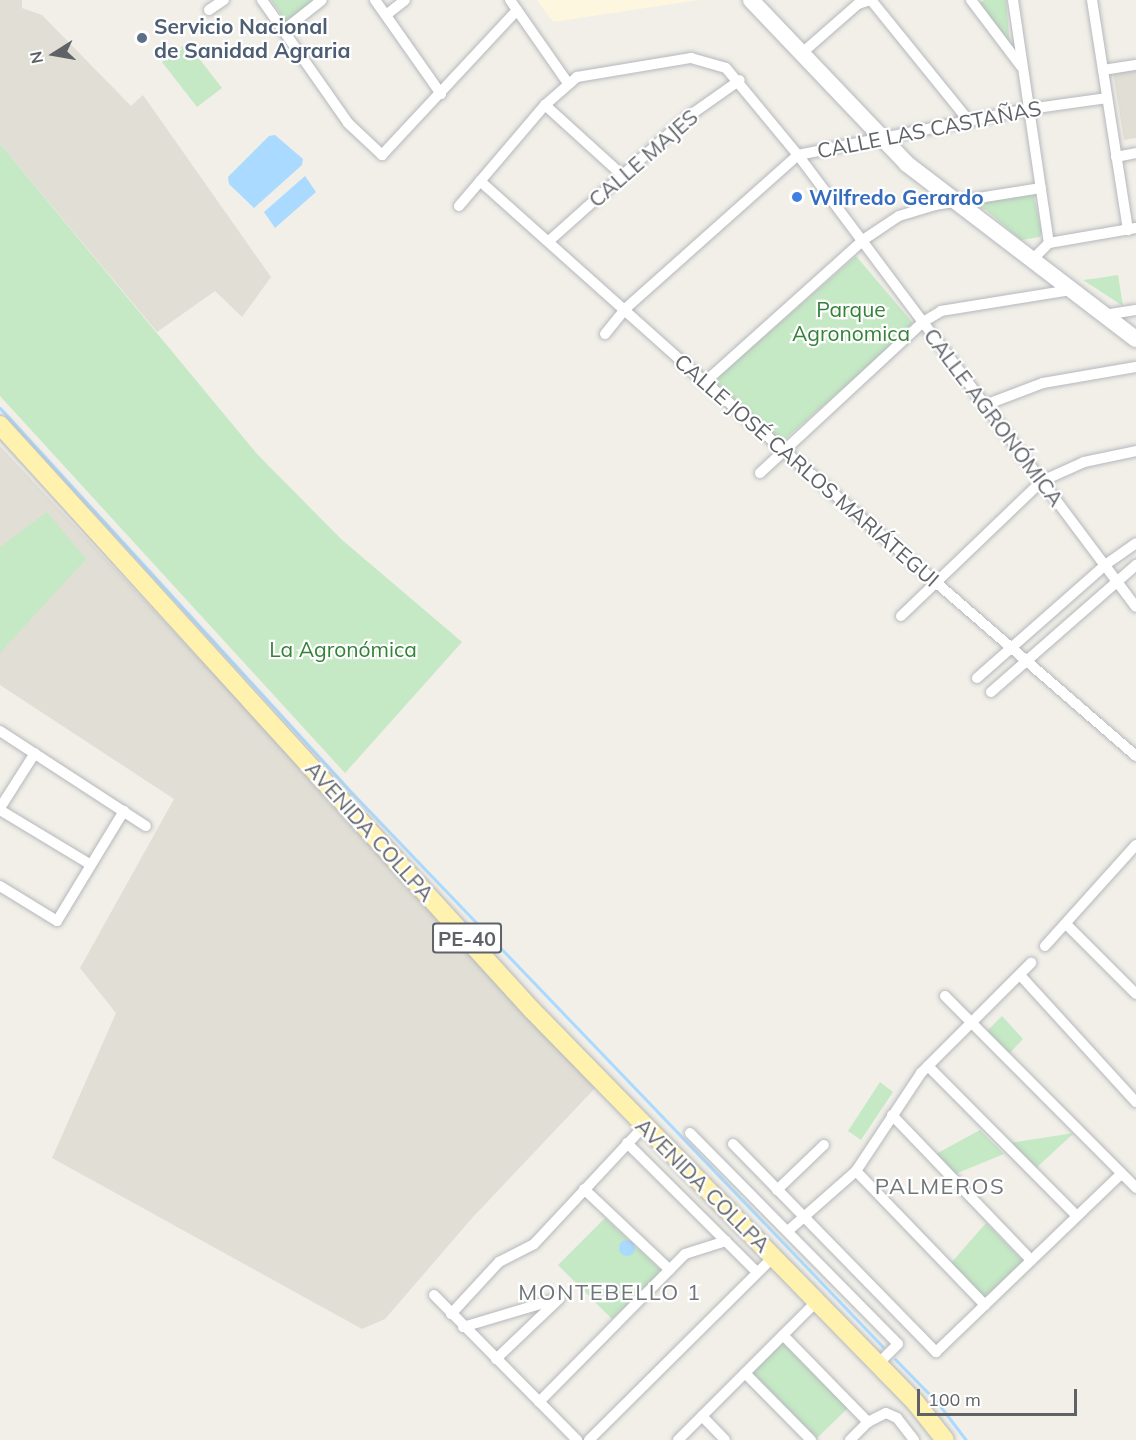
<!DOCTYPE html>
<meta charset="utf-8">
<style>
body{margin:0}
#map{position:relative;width:1136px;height:1440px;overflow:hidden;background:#f1efe8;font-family:Mulish,sans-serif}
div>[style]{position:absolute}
.commercial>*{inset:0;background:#fef7e0}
.education>*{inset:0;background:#e1ded6}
.green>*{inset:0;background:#c5e8c5}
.water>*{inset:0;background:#aadaff}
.round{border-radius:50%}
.stream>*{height:3px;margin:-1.5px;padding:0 1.5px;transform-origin:1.5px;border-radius:1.5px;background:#aadaff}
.roads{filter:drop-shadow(0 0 2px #b5b8bc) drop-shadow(0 0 2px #b5b8bc)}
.street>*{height:10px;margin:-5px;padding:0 5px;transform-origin:5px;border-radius:5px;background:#fff}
.secondary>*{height:16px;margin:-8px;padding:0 8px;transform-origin:8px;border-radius:8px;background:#fff}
.primary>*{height:18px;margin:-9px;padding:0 9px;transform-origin:9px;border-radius:9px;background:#fff2af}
.dots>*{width:16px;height:16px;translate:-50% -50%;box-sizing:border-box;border:3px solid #fff;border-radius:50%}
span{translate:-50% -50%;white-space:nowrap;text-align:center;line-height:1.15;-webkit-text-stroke:4.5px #fff;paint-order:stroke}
.shield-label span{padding:2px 4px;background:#fff;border:2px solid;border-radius:4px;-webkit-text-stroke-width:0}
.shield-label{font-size:20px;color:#5f6368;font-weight:700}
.service-label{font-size:21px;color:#4e5e75;font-weight:700}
.left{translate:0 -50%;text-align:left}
.street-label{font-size:21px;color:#5f6368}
.shop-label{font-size:21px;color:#366cbe;font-weight:700}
.park-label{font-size:21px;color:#348238}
.neighbourhood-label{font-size:22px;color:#70757a;letter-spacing:1.5px}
.north{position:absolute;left:24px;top:24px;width:60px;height:60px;-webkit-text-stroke:4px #fff;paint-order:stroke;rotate:259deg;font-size:16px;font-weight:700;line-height:24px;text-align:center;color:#5f6368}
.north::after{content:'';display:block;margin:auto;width:21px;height:27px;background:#5f6368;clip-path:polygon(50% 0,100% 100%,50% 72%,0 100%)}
.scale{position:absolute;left:917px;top:1389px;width:160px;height:27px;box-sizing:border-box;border:3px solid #5f6368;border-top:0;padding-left:8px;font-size:18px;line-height:21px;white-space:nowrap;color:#5f6368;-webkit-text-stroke:4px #fff;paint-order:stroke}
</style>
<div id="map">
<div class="commercial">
<div style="clip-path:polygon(537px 0,698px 0,553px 22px)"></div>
</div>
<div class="education">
<div style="clip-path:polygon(0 0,22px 0,22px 8px,42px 15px,131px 106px,143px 95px,271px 277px,242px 317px,215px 291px,157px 332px,0 144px)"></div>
<div style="clip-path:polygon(1136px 69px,1136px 138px,1124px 140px,1113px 72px)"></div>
<div style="clip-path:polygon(0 446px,598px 1085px,473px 1217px,385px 1319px,362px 1329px,52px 1158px,116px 1013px,80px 968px,174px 799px,0 685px)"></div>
</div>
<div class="green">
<div style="clip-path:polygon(271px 0,314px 0,286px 22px)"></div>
<div style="clip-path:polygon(984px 0,1006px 0,1010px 46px,979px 4px)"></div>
<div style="clip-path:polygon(187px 43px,222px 88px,197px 107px,162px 62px)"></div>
<div style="clip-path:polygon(0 144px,257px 454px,341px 539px,462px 642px,345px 773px,0 396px)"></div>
<div style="clip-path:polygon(1033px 192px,1042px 232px,1040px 237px,1021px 240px,986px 210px,975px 206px,976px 202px)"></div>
<div style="clip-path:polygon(856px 256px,912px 322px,911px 329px,784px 440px,776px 438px,718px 384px,717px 378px)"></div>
<div style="clip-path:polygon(1118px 275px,1123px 306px,1083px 280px,1099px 278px)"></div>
<div style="clip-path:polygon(47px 512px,86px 559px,0 653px,0 547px)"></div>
<div style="clip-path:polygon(1002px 1016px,1023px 1039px,1006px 1057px,983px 1035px)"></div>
<div style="clip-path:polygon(880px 1082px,893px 1092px,861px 1140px,848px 1131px)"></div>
<div style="clip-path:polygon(980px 1130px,1004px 1154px,955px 1174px,936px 1154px)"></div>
<div style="clip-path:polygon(1074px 1133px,1035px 1169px,1010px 1143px)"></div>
<div style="clip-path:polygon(605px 1218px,662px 1271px,612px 1319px,558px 1265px)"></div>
<div style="clip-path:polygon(986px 1223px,1024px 1262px,984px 1299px,951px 1263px)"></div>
<div style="clip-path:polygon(782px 1342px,848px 1408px,816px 1439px,751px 1373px)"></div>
</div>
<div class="water">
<div style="clip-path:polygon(275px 135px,303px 159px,302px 165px,254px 208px,229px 184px,228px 177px,269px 136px)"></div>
<div style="clip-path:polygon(305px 176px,316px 192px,275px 228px,264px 212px)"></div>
<div class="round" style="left:619px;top:1240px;width:16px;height:16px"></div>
</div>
<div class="stream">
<div style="left:0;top:408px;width:522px;rotate:47.56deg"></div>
<div style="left:352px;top:793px;width:767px;rotate:46.21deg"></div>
<div style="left:895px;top:1359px;width:60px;rotate:45.7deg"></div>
<div style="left:937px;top:1402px;width:48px;rotate:52.7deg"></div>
</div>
<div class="roads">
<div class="street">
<div style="left:262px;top:0;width:150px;rotate:55deg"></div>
<div style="left:348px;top:123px;width:47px;rotate:43.3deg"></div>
<div style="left:382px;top:155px;width:198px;rotate:-47deg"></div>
<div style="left:375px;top:0;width:115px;rotate:54.9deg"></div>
<div style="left:510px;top:0;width:101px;rotate:55.1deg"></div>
<div style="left:871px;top:0;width:156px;rotate:51deg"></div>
<div style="left:971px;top:0;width:83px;rotate:52.9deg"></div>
<div style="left:1013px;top:0;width:246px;rotate:81.6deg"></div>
<div style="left:1092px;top:0;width:233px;rotate:81.1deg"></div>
<div style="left:209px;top:10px;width:18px;rotate:-34deg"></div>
<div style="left:386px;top:15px;width:24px;rotate:-38deg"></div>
<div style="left:284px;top:30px;width:48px;rotate:-38.3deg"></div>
<div style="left:802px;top:53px;width:74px;rotate:-41.2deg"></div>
<div style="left:858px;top:4px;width:13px;rotate:-18deg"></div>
<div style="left:1103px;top:70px;width:33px;rotate:-9deg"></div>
<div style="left:545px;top:105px;width:103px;rotate:42.2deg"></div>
<div style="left:1116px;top:157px;width:20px;rotate:-11deg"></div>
<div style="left:480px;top:181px;width:302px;rotate:41.8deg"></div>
<div style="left:705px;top:382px;width:571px;rotate:40.95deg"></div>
<div style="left:459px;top:206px;width:133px;rotate:-49.6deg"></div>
<div style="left:545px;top:105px;width:43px;rotate:-41.2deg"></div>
<div style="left:577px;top:77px;width:116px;rotate:-9.5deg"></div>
<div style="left:691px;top:58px;width:36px;rotate:16deg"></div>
<div style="left:726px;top:68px;width:113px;rotate:50.4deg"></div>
<div style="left:798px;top:155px;width:564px;rotate:53.21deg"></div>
<div style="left:549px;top:241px;width:188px;rotate:-41.8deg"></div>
<div style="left:689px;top:116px;width:62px;rotate:-35.2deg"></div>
<div style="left:1049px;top:243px;width:88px;rotate:-9.8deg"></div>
<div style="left:1031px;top:261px;width:25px;rotate:-45deg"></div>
<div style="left:1104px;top:315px;width:32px;rotate:-9deg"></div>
<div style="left:605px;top:334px;width:32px;rotate:-51deg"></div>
<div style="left:625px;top:309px;width:232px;rotate:-41.7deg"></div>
<div style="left:798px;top:155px;width:236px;rotate:-11.3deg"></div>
<div style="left:1029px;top:109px;width:79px;rotate:-8deg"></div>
<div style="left:705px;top:382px;width:212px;rotate:-41.9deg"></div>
<div style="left:863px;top:240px;width:43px;rotate:-33.7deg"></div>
<div style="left:899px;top:216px;width:38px;rotate:-17deg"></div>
<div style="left:935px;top:205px;width:107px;rotate:-9.1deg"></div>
<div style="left:985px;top:405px;width:62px;rotate:-20.8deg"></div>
<div style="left:1043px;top:383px;width:94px;rotate:-9.8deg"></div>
<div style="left:760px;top:473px;width:222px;rotate:-42.8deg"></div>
<div style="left:923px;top:322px;width:21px;rotate:-31deg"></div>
<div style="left:941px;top:311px;width:131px;rotate:-9.2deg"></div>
<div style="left:901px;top:616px;width:195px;rotate:-43.8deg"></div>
<div style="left:1042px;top:481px;width:46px;rotate:-24.3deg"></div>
<div style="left:1084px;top:462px;width:53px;rotate:-11.9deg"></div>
<div style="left:977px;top:678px;width:171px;rotate:-41.4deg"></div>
<div style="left:1105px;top:565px;width:38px;rotate:-35deg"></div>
<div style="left:991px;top:692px;width:193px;rotate:-41.2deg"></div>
<div style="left:0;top:731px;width:174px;rotate:33.1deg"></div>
<div style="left:0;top:808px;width:65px;rotate:-57.5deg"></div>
<div style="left:0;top:810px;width:106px;rotate:31.1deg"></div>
<div style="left:0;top:886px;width:67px;rotate:31.6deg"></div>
<div style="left:57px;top:921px;width:129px;rotate:-58.7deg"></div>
<div style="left:1066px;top:924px;width:99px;rotate:45deg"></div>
<div style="left:1045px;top:946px;width:136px;rotate:-48deg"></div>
<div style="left:1020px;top:975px;width:172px;rotate:47.6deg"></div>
<div style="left:945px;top:996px;width:271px;rotate:45.1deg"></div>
<div style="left:928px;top:1066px;width:211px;rotate:45.2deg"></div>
<div style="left:892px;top:1115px;width:201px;rotate:46.2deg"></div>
<div style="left:690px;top:1133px;width:296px;rotate:45.4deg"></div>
<div style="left:898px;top:1344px;width:28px;rotate:135deg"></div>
<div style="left:627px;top:1143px;width:183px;rotate:44.8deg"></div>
<div style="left:733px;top:1144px;width:291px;rotate:45.7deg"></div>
<div style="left:936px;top:1352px;width:257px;rotate:-43.9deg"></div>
<div style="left:856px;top:1171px;width:186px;rotate:46.1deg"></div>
<div style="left:584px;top:1189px;width:118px;rotate:43.3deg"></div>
<div style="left:777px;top:1190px;width:65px;rotate:-43.8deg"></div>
<div style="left:789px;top:1230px;width:89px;rotate:-41.4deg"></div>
<div style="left:856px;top:1171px;width:118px;rotate:-56.4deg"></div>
<div style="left:921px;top:1073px;width:156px;rotate:-45deg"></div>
<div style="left:434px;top:1295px;width:204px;rotate:45.4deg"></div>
<div style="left:451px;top:1314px;width:71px;rotate:-47.3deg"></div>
<div style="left:499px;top:1262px;width:39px;rotate:-27deg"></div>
<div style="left:534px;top:1244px;width:163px;rotate:-47deg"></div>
<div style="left:463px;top:1327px;width:101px;rotate:-16.6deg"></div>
<div style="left:783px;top:1335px;width:122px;rotate:45.7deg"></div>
<div style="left:496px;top:1359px;width:86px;rotate:-43.6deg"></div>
<div style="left:745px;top:1373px;width:94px;rotate:45.4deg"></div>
<div style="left:539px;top:1402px;width:208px;rotate:-45.4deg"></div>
<div style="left:685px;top:1254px;width:43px;rotate:-17.6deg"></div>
<div style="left:702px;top:1416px;width:33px;rotate:46deg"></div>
<div style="left:589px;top:1440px;width:261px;rotate:-44.8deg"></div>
<div style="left:678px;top:1440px;width:197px;rotate:-45deg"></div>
<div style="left:850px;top:1440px;width:25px;rotate:-45deg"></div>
<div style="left:868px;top:1422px;width:20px;rotate:-27deg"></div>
<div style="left:886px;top:1413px;width:12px;rotate:24deg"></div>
<div style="left:897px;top:1418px;width:28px;rotate:52deg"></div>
</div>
<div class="secondary">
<div style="left:751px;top:0;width:226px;rotate:46.4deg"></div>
<div style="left:907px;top:164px;width:288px;rotate:37.4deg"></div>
</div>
<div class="primary">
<div style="left:0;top:425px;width:791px;rotate:47.72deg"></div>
<div style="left:532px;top:1010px;width:548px;rotate:45.67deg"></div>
<div style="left:915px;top:1402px;width:48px;rotate:51.7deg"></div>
</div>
</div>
<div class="dots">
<div style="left:142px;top:38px;background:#5c6f8a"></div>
<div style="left:797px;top:197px;background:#3f7fe0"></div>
</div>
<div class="shield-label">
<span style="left:467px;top:938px">PE-40</span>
</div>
<div class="service-label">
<span class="left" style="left:154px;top:38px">Servicio Nacional<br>de Sanidad Agraria</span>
</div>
<div class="street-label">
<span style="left:929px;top:129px;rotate:-11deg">CALLE LAS CASTAÑAS</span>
<span style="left:643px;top:158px;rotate:-41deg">CALLE MAJES</span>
<span style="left:994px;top:417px;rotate:53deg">CALLE AGRONÓMICA</span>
<span style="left:807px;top:470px;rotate:41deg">CALLE JOSÉ CARLOS MARIÁTEGUI</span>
<span style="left:370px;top:831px;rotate:48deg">AVENIDA COLLPA</span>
<span style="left:703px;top:1185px;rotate:45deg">AVENIDA COLLPA</span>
</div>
<div class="shop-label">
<span class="left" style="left:809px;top:197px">Wilfredo Gerardo</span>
</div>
<div class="park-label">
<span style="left:851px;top:321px">Parque<br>Agronomica</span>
<span style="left:343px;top:649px">La Agronómica</span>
</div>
<div class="neighbourhood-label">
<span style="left:940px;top:1187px">PALMEROS</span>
<span style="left:610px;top:1293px">MONTEBELLO 1</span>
</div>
<div class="north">N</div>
<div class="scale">100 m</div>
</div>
